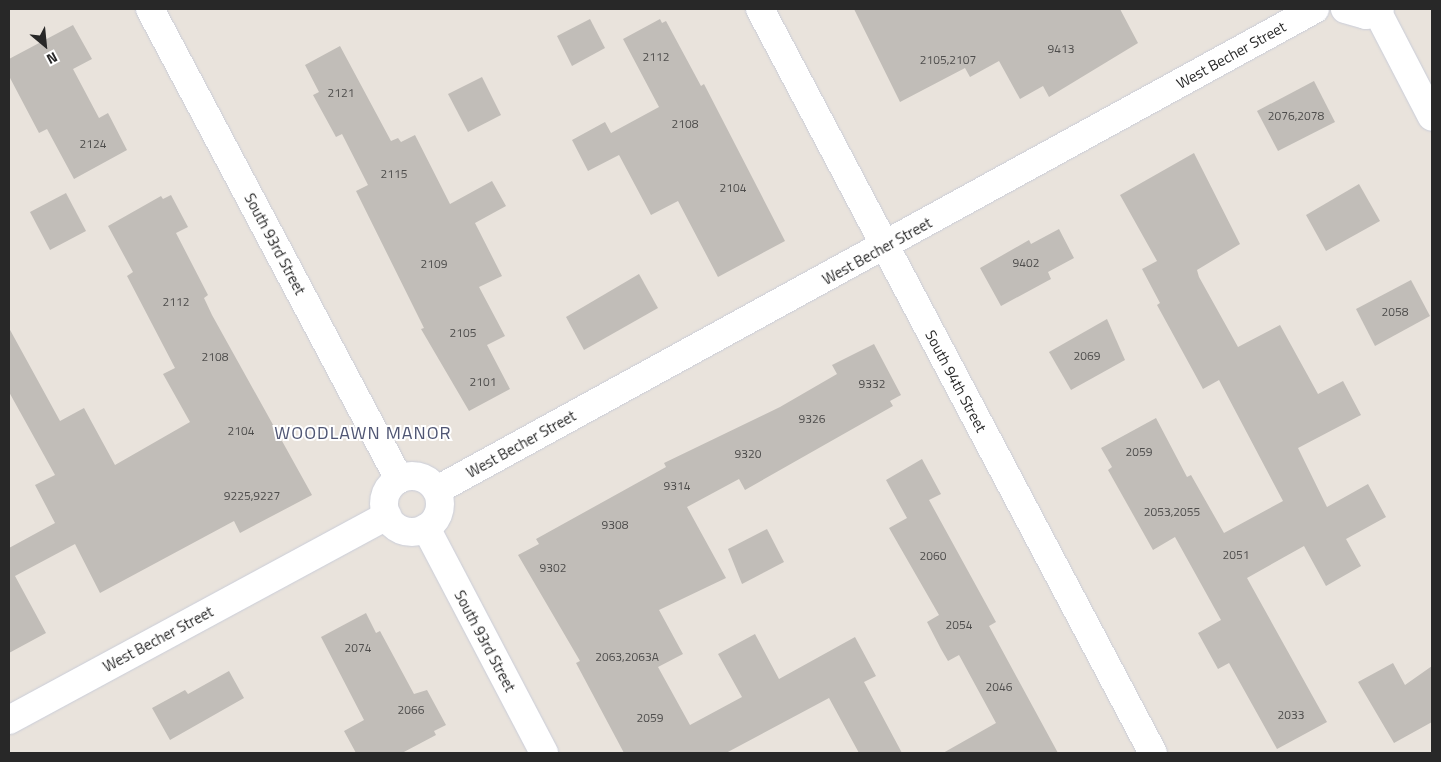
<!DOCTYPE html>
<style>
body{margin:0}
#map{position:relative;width:1441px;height:762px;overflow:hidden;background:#e9e3dc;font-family:"Titillium Web",sans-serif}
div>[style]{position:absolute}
.building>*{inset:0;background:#c1bdb8}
.roads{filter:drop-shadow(0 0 1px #cacdd8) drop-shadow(0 0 1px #cacdd8)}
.minor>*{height:28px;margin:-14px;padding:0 14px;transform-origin:14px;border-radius:14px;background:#fff}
.minor>.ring{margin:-14px;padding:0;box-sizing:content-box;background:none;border:28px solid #fff;border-radius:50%}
span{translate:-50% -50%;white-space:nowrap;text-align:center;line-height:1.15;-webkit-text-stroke:4px #fff;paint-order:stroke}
.number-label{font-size:12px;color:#4e4d4c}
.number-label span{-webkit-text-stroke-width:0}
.street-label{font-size:15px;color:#282828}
.quarter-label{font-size:18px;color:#4f5573;letter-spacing:1px}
.frame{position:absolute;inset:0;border:10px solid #282828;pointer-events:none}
.north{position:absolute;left:20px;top:20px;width:50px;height:50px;-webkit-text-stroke:4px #fff;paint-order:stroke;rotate:152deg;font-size:14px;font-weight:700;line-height:20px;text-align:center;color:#282828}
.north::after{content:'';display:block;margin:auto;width:18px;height:22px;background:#282828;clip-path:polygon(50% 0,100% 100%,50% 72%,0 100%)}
</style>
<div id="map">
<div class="building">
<div style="clip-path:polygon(854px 9px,1120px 9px,1138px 43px,1049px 97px,1043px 86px,1020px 99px,999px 61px,970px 77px,965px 68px,900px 102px)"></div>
<div style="clip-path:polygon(590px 19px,605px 48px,572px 66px,557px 36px)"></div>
<div style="clip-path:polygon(660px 19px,662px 23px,666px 21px,701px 86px,704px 84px,785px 241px,718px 277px,678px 201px,651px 215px,619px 155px,588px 171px,572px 140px,605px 122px,611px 133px,659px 107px,623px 39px)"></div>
<div style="clip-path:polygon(73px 25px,92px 59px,73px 69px,99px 118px,108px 113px,127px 150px,74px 179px,47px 129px,39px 133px,9px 76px,9px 59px)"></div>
<div style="clip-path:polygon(340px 46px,391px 141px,398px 138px,401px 142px,415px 135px,450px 204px,492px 181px,506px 206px,475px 223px,502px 276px,479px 287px,505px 336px,487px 345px,510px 389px,469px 411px,421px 329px,424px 328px,356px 191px,368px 185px,342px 134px,336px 137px,313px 95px,319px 92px,305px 65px)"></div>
<div style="clip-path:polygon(482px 77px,501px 115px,468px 132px,448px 94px)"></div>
<div style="clip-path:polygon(1314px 81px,1335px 122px,1278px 151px,1257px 111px)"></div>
<div style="clip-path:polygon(1194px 153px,1240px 244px,1197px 270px,1199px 277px,1238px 347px,1280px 325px,1318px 394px,1343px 381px,1361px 415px,1298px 448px,1327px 507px,1368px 484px,1386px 517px,1346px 539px,1361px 566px,1326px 586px,1304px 546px,1247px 578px,1327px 722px,1277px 749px,1229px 663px,1218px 669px,1198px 633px,1221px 620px,1175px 537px,1153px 550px,1108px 470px,1112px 467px,1101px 448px,1156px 418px,1187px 477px,1191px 475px,1224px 533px,1283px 501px,1219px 380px,1203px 389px,1157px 305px,1160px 303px,1142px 269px,1157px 261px,1120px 195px)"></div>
<div style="clip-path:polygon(1359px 184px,1380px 221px,1326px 251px,1306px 215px)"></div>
<div style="clip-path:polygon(66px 193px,86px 231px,50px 250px,30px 212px)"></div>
<div style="clip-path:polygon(171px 195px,188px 227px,176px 233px,208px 295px,204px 298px,212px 315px,312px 495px,240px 533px,234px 521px,100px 593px,75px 544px,15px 576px,46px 633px,9px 653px,9px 548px,55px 523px,35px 485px,55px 475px,9px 392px,9px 328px,60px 421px,84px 408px,115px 465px,190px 422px,163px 374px,175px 368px,127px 276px,133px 272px,108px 226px,161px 196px,163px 199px)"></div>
<div style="clip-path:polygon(1059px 229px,1074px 258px,1048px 272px,1051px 279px,1001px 306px,980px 268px,1029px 240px,1031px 244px)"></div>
<div style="clip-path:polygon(639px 274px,658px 308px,584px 350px,566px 317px)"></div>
<div style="clip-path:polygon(1411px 280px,1430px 316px,1375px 346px,1356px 309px)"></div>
<div style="clip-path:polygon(1107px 319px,1125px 360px,1071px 390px,1049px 352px)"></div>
<div style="clip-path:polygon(874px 344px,901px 395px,890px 401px,893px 406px,745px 490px,739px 479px,687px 507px,726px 578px,659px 610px,683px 654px,658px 667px,690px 725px,742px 697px,718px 654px,755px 634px,779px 679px,855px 637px,876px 676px,864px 682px,902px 753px,859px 753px,829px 698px,726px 753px,624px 753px,576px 663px,580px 661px,518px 555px,539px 544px,536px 539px,666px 467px,664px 463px,780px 407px,837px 374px,832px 365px)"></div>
<div style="clip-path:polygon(922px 459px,941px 494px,929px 500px,996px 622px,989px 626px,1058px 753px,943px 753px,996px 723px,959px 655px,948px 661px,941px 649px,927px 622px,939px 615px,889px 528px,907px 518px,886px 480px)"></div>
<div style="clip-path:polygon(767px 529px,784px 562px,742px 584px,728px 549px)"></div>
<div style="clip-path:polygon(366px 613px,376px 633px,380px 631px,414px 694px,427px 690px,446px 725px,434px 731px,436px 735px,402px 753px,356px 753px,344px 731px,364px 720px,321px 637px)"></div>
<div style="clip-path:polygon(1393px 663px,1405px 685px,1432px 666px,1432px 722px,1394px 743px,1358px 682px)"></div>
<div style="clip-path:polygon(229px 671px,244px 698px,170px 740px,152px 708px,185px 690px,188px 694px)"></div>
</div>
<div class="roads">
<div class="minor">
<div style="left:150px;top:9px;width:532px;rotate:62.09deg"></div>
<div style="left:760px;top:9px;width:841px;rotate:62.16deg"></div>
<div style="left:1345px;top:9px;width:22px;rotate:16deg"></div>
<div style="left:1366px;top:15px;width:15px;rotate:-23deg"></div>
<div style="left:1377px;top:11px;width:119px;rotate:62.6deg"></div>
<div class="ring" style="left:384px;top:476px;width:28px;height:28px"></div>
<div style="left:437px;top:490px;width:1001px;rotate:-28.72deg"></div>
<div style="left:426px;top:528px;width:254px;rotate:62.3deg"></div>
<div style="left:9px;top:720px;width:430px;rotate:-28.4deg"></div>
</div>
</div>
<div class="number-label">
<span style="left:1061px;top:49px">9413</span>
<span style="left:656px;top:57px">2112</span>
<span style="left:948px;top:60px">2105,2107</span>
<span style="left:341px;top:93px">2121</span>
<span style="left:1296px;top:116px">2076,2078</span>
<span style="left:685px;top:124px">2108</span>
<span style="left:93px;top:144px">2124</span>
<span style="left:394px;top:174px">2115</span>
<span style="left:733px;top:188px">2104</span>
<span style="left:1026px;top:263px">9402</span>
<span style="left:434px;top:264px">2109</span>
<span style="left:176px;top:302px">2112</span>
<span style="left:1395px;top:312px">2058</span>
<span style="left:463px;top:333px">2105</span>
<span style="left:1087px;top:356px">2069</span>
<span style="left:215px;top:357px">2108</span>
<span style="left:483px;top:382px">2101</span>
<span style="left:872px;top:384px">9332</span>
<span style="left:812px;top:419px">9326</span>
<span style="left:241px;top:431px">2104</span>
<span style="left:1139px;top:452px">2059</span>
<span style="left:748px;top:454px">9320</span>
<span style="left:677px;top:486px">9314</span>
<span style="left:252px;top:496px">9225,9227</span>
<span style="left:1172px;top:512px">2053,2055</span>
<span style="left:615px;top:525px">9308</span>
<span style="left:1236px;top:555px">2051</span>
<span style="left:933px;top:556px">2060</span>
<span style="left:553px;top:568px">9302</span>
<span style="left:959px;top:625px">2054</span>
<span style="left:358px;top:648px">2074</span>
<span style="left:627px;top:657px">2063,2063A</span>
<span style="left:999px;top:687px">2046</span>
<span style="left:411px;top:710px">2066</span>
<span style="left:1291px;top:715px">2033</span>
<span style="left:650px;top:718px">2059</span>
</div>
<div class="street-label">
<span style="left:1231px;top:55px;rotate:-29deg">West Becher Street</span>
<span style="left:275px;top:244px;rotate:62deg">South 93rd Street</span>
<span style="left:877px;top:251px;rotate:-29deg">West Becher Street</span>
<span style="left:956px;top:381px;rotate:62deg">South 94th Street</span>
<span style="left:521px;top:444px;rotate:-29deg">West Becher Street</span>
<span style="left:158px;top:639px;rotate:-28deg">West Becher Street</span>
<span style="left:485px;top:641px;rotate:62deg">South 93rd Street</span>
</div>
<div class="quarter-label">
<span style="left:363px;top:433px">WOODLAWN MANOR</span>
</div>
<div class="frame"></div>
<div class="north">N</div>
</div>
